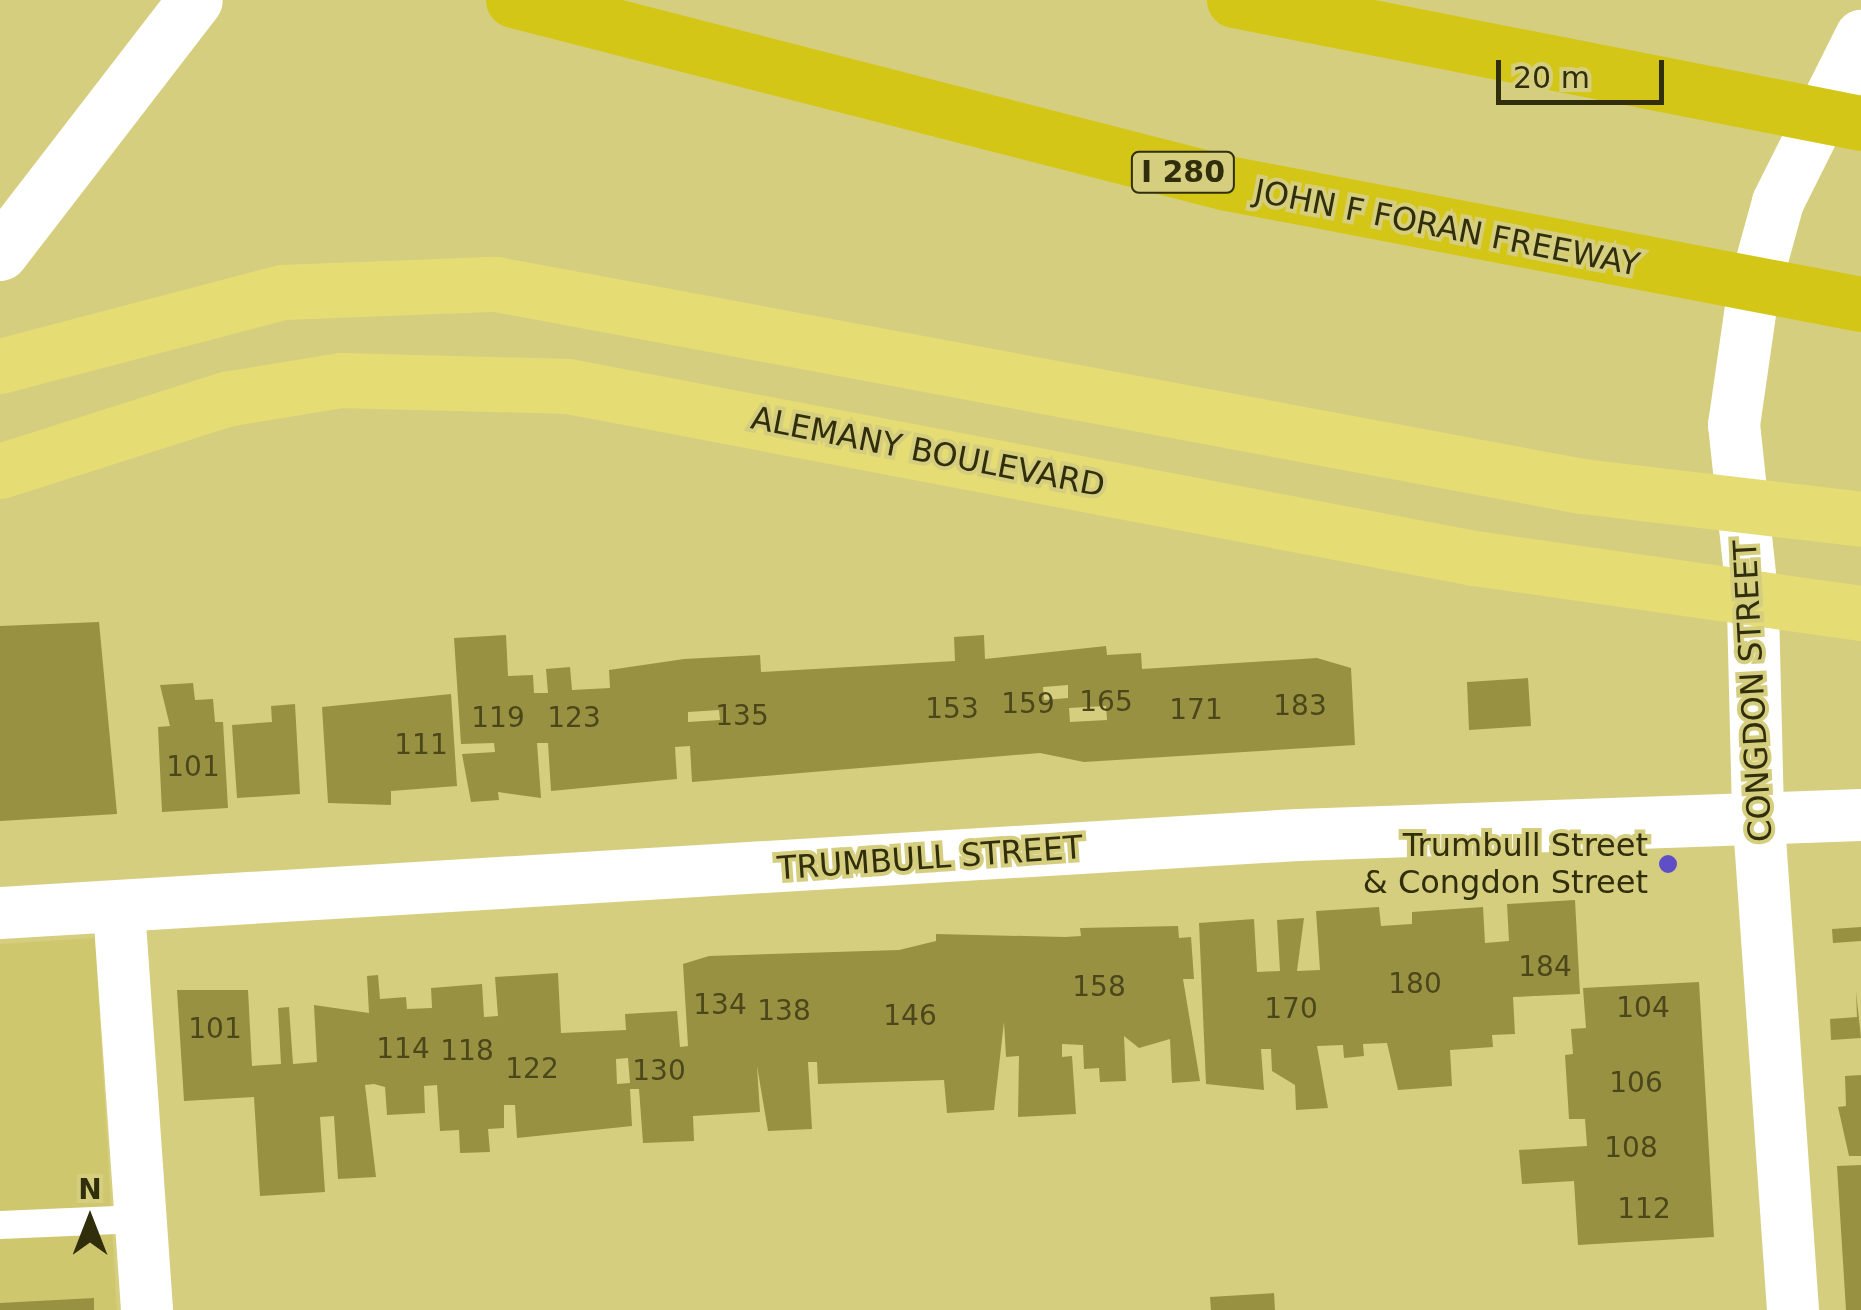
<!DOCTYPE html>
<style>
body{margin:0}
#map{position:relative;width:1861px;height:1310px;overflow:hidden;background:#d5ce7f;font-family:"DejaVu Sans",sans-serif}
div>[style]{position:absolute}
.built>*{inset:0;background:#cfc76e}
.building>*{inset:0;background:#989142}
.lane>*{height:28px;margin:-14px;padding:0 14px;transform-origin:14px;border-radius:14px;background:#fff}
.street>*{height:52px;margin:-26px;padding:0 26px;transform-origin:26px;border-radius:26px;background:#fff}
.secondary>*{height:55px;margin:-27.5px;padding:0 27.5px;transform-origin:27.5px;border-radius:27.5px;background:#fff}
.primary>*{height:55px;margin:-27.5px;padding:0 27.5px;transform-origin:27.5px;border-radius:27.5px;background:#e5dd74}
.highway>*{height:55px;margin:-27.5px;padding:0 27.5px;transform-origin:27.5px;border-radius:27.5px;background:#d4c617}
.dots>*{width:28px;height:28px;translate:-50% -50%;box-sizing:border-box;border:5px solid #d5ce7f;border-radius:50%}
span{translate:-50% -50%;white-space:nowrap;text-align:center;line-height:1.15;-webkit-text-stroke:8px #d5ce7f;paint-order:stroke}
.number-label{font-size:28px;color:#4b471a}
.number-label span{-webkit-text-stroke-width:0}
.shield-label span{padding:2px 8px;background:#d5ce7f;border:2px solid;border-radius:8px;-webkit-text-stroke-width:0}
.shield-label{font-size:30px;color:#312e0c;font-weight:700}
.street-label{font-size:32px;color:#312e0c}
.poi-label{font-size:32px;color:#312e0c}
.right{translate:-100% -50%;text-align:right}
.north{position:absolute;left:40px;top:1170px;width:100px;height:100px;-webkit-text-stroke:8px #d5ce7f;paint-order:stroke;rotate:0deg;font-size:28px;font-weight:700;line-height:40px;text-align:center;color:#312e0c}
.north::after{content:'';display:block;margin:auto;width:35px;height:45px;background:#312e0c;clip-path:polygon(50% 0,100% 100%,50% 72%,0 100%)}
.scale{position:absolute;left:1496px;top:60px;width:168px;height:45px;box-sizing:border-box;border:5px solid #312e0c;border-top:0;padding-left:12px;font-size:30px;line-height:35px;white-space:nowrap;color:#312e0c;-webkit-text-stroke:8px #d5ce7f;paint-order:stroke}
</style>
<div id="map">
<div class="built">
<div style="clip-path:polygon(95px 938px,117px 1310px,0 1310px,0 944px)"></div>
</div>
<div class="building">
<div style="clip-path:polygon(99px 622px,117px 814px,0 821px,0 626px)"></div>
<div style="clip-path:polygon(evenodd,506px 635px,508px 676px,533px 675px,534px 693px,548px 693px,546px 669px,570px 667px,572px 690px,610px 688px,609px 670px,684px 659px,760px 655px,761px 672px,955px 661px,954px 637px,984px 635px,985px 659px,1106px 646px,1107px 655px,1141px 653px,1142px 669px,1317px 658px,1351px 668px,1355px 745px,1084px 762px,1040px 753px,692px 782px,690px 746px,675px 747px,677px 779px,551px 791px,548px 743px,537px 743px,541px 798px,498px 792px,499px 800px,471px 802px,462px 754px,495px 752px,494px 743px,461px 744px,454px 638px,506px 635px,1068px 685px,1068px 698px,1044px 700px,1043px 687px,1068px 685px,506px 635px,1106px 706px,1107px 720px,1070px 722px,1069px 708px,1106px 706px,506px 635px,719px 710px,720px 720px,688px 722px,688px 712px,719px 710px)"></div>
<div style="clip-path:polygon(1528px 678px,1531px 726px,1469px 730px,1467px 682px)"></div>
<div style="clip-path:polygon(193px 683px,195px 700px,213px 699px,215px 722px,223px 722px,228px 808px,162px 812px,158px 727px,170px 726px,160px 685px)"></div>
<div style="clip-path:polygon(451px 694px,457px 786px,391px 791px,391px 805px,328px 803px,322px 707px)"></div>
<div style="clip-path:polygon(295px 704px,300px 794px,237px 798px,232px 725px,272px 722px,271px 706px)"></div>
<div style="clip-path:polygon(1575px 900px,1580px 994px,1513px 997px,1515px 1034px,1492px 1035px,1493px 1047px,1450px 1050px,1452px 1086px,1398px 1090px,1387px 1043px,1363px 1044px,1364px 1056px,1344px 1058px,1343px 1045px,1317px 1046px,1328px 1108px,1296px 1110px,1295px 1085px,1272px 1071px,1271px 1049px,1261px 1049px,1264px 1090px,1206px 1084px,1199px 923px,1254px 919px,1257px 972px,1280px 971px,1277px 920px,1304px 918px,1297px 971px,1320px 970px,1316px 911px,1379px 907px,1381px 926px,1412px 924px,1412px 912px,1483px 907px,1485px 943px,1509px 941px,1507px 904px)"></div>
<div style="clip-path:polygon(evenodd,1178px 926px,1179px 938px,1191px 937px,1194px 979px,1183px 979px,1200px 1081px,1172px 1083px,1170px 1039px,1139px 1048px,1124px 1036px,1126px 1081px,1100px 1082px,1099px 1068px,1084px 1069px,1083px 1045px,1062px 1044px,1062px 1057px,1072px 1056px,1076px 1114px,1018px 1117px,1019px 1056px,1006px 1057px,1004px 1022px,994px 1110px,947px 1113px,944px 1080px,818px 1084px,817px 1062px,808px 1062px,812px 1129px,768px 1131px,757px 1066px,760px 1112px,693px 1116px,694px 1141px,643px 1143px,639px 1089px,630px 1089px,632px 1126px,517px 1138px,515px 1105px,504px 1105px,504px 1128px,488px 1129px,490px 1152px,460px 1153px,459px 1130px,440px 1131px,437px 1085px,424px 1086px,425px 1113px,387px 1115px,385px 1087px,374px 1084px,365px 1085px,376px 1177px,338px 1179px,334px 1116px,320px 1117px,325px 1192px,260px 1196px,254px 1097px,184px 1101px,177px 990px,248px 990px,252px 1066px,281px 1064px,278px 1008px,289px 1007px,293px 1064px,317px 1062px,314px 1005px,369px 1013px,367px 976px,378px 975px,380px 999px,406px 997px,407px 1009px,432px 1008px,431px 988px,482px 984px,484px 1017px,498px 1016px,495px 977px,558px 973px,561px 1033px,626px 1030px,625px 1014px,677px 1011px,680px 1047px,688px 1046px,683px 964px,709px 956px,899px 950px,936px 941px,936px 934px,1065px 937px,1081px 936px,1080px 928px,1178px 926px,628px 1058px,630px 1083px,617px 1084px,616px 1059px,628px 1058px)"></div>
<div style="clip-path:polygon(1861px 927px,1861px 941px,1833px 943px,1832px 929px)"></div>
<div style="clip-path:polygon(1699px 982px,1714px 1237px,1578px 1245px,1574px 1181px,1522px 1184px,1519px 1150px,1587px 1146px,1585px 1119px,1569px 1119px,1565px 1055px,1573px 1054px,1571px 1029px,1586px 1028px,1583px 988px)"></div>
<div style="clip-path:polygon(1856px 991px,1861px 1038px,1831px 1040px,1830px 1019px,1857px 1017px)"></div>
<div style="clip-path:polygon(1861px 1075px,1861px 1156px,1849px 1156px,1838px 1107px,1846px 1106px,1845px 1076px)"></div>
<div style="clip-path:polygon(1861px 1165px,1861px 1310px,1846px 1310px,1837px 1166px)"></div>
<div style="clip-path:polygon(1274px 1293px,1275px 1310px,1211px 1310px,1210px 1297px)"></div>
<div style="clip-path:polygon(94px 1298px,94px 1310px,0 1310px,0 1303px)"></div>
</div>
<div class="lane">
<div style="left:0;top:1225px;width:140px;rotate:-2.5deg"></div>
</div>
<div class="street">
<div style="left:119px;top:909px;width:402px;rotate:86deg"></div>
<div style="left:0;top:913px;width:1300px;rotate:-3.44deg"></div>
<div style="left:1298px;top:835px;width:563px;rotate:-2.03deg"></div>
<div style="left:1793px;top:1310px;width:498px;rotate:-94deg"></div>
<div style="left:1758px;top:813px;width:211px;rotate:-91.4deg"></div>
<div style="left:1753px;top:602px;width:178px;rotate:-96.1deg"></div>
<div style="left:1734px;top:425px;width:133px;rotate:-81.8deg"></div>
<div style="left:1753px;top:293px;width:94px;rotate:-74.6deg"></div>
<div style="left:1778px;top:202px;width:186px;rotate:-63.4deg"></div>
</div>
<div class="secondary">
<div style="left:0;top:253px;width:319px;rotate:-52.4deg"></div>
</div>
<div class="primary">
<div style="left:0;top:366px;width:293px;rotate:-14.7deg"></div>
<div style="left:283px;top:292px;width:213px;rotate:-2.2deg"></div>
<div style="left:496px;top:284px;width:1105px;rotate:10.54deg"></div>
<div style="left:1582px;top:486px;width:281px;rotate:6.7deg"></div>
<div style="left:0;top:471px;width:236px;rotate:-17.7deg"></div>
<div style="left:225px;top:399px;width:118px;rotate:-9.3deg"></div>
<div style="left:341px;top:380px;width:227px;rotate:1.5deg"></div>
<div style="left:568px;top:386px;width:922px;rotate:10.75deg"></div>
<div style="left:1474px;top:558px;width:391px;rotate:8.1deg"></div>
</div>
<div class="highway">
<div style="left:513px;top:0;width:737px;rotate:14.38deg"></div>
<div style="left:1227px;top:183px;width:645px;rotate:10.81deg"></div>
<div style="left:1234px;top:0;width:639px;rotate:11.1deg"></div>
</div>
<div class="dots">
<div style="left:1668px;top:864px;background:#5f4fc7"></div>
</div>
<div class="number-label">
<span style="left:1106px;top:702px">165</span>
<span style="left:1028px;top:704px">159</span>
<span style="left:1300px;top:706px">183</span>
<span style="left:952px;top:709px">153</span>
<span style="left:1196px;top:710px">171</span>
<span style="left:742px;top:716px">135</span>
<span style="left:498px;top:718px">119</span>
<span style="left:574px;top:718px">123</span>
<span style="left:421px;top:745px">111</span>
<span style="left:193px;top:767px">101</span>
<span style="left:1545px;top:967px">184</span>
<span style="left:1415px;top:984px">180</span>
<span style="left:1099px;top:987px">158</span>
<span style="left:720px;top:1005px">134</span>
<span style="left:1643px;top:1008px">104</span>
<span style="left:1291px;top:1009px">170</span>
<span style="left:784px;top:1011px">138</span>
<span style="left:910px;top:1016px">146</span>
<span style="left:215px;top:1029px">101</span>
<span style="left:403px;top:1049px">114</span>
<span style="left:467px;top:1051px">118</span>
<span style="left:532px;top:1069px">122</span>
<span style="left:659px;top:1071px">130</span>
<span style="left:1636px;top:1083px">106</span>
<span style="left:1631px;top:1148px">108</span>
<span style="left:1644px;top:1209px">112</span>
</div>
<div class="shield-label">
<span style="left:1183px;top:172px">I 280</span>
</div>
<div class="street-label">
<span style="left:1447px;top:228px;rotate:11deg">JOHN F FORAN FREEWAY</span>
<span style="left:928px;top:452px;rotate:11deg">ALEMANY BOULEVARD</span>
<span style="left:1753px;top:691px;rotate:-93deg">CONGDON STREET</span>
<span style="left:930px;top:858px;rotate:-4deg">TRUMBULL STREET</span>
</div>
<div class="poi-label">
<span class="right" style="left:1648px;top:864px">Trumbull Street<br>&amp; Congdon Street</span>
</div>
<div class="north">N</div>
<div class="scale">20 m</div>
</div>
